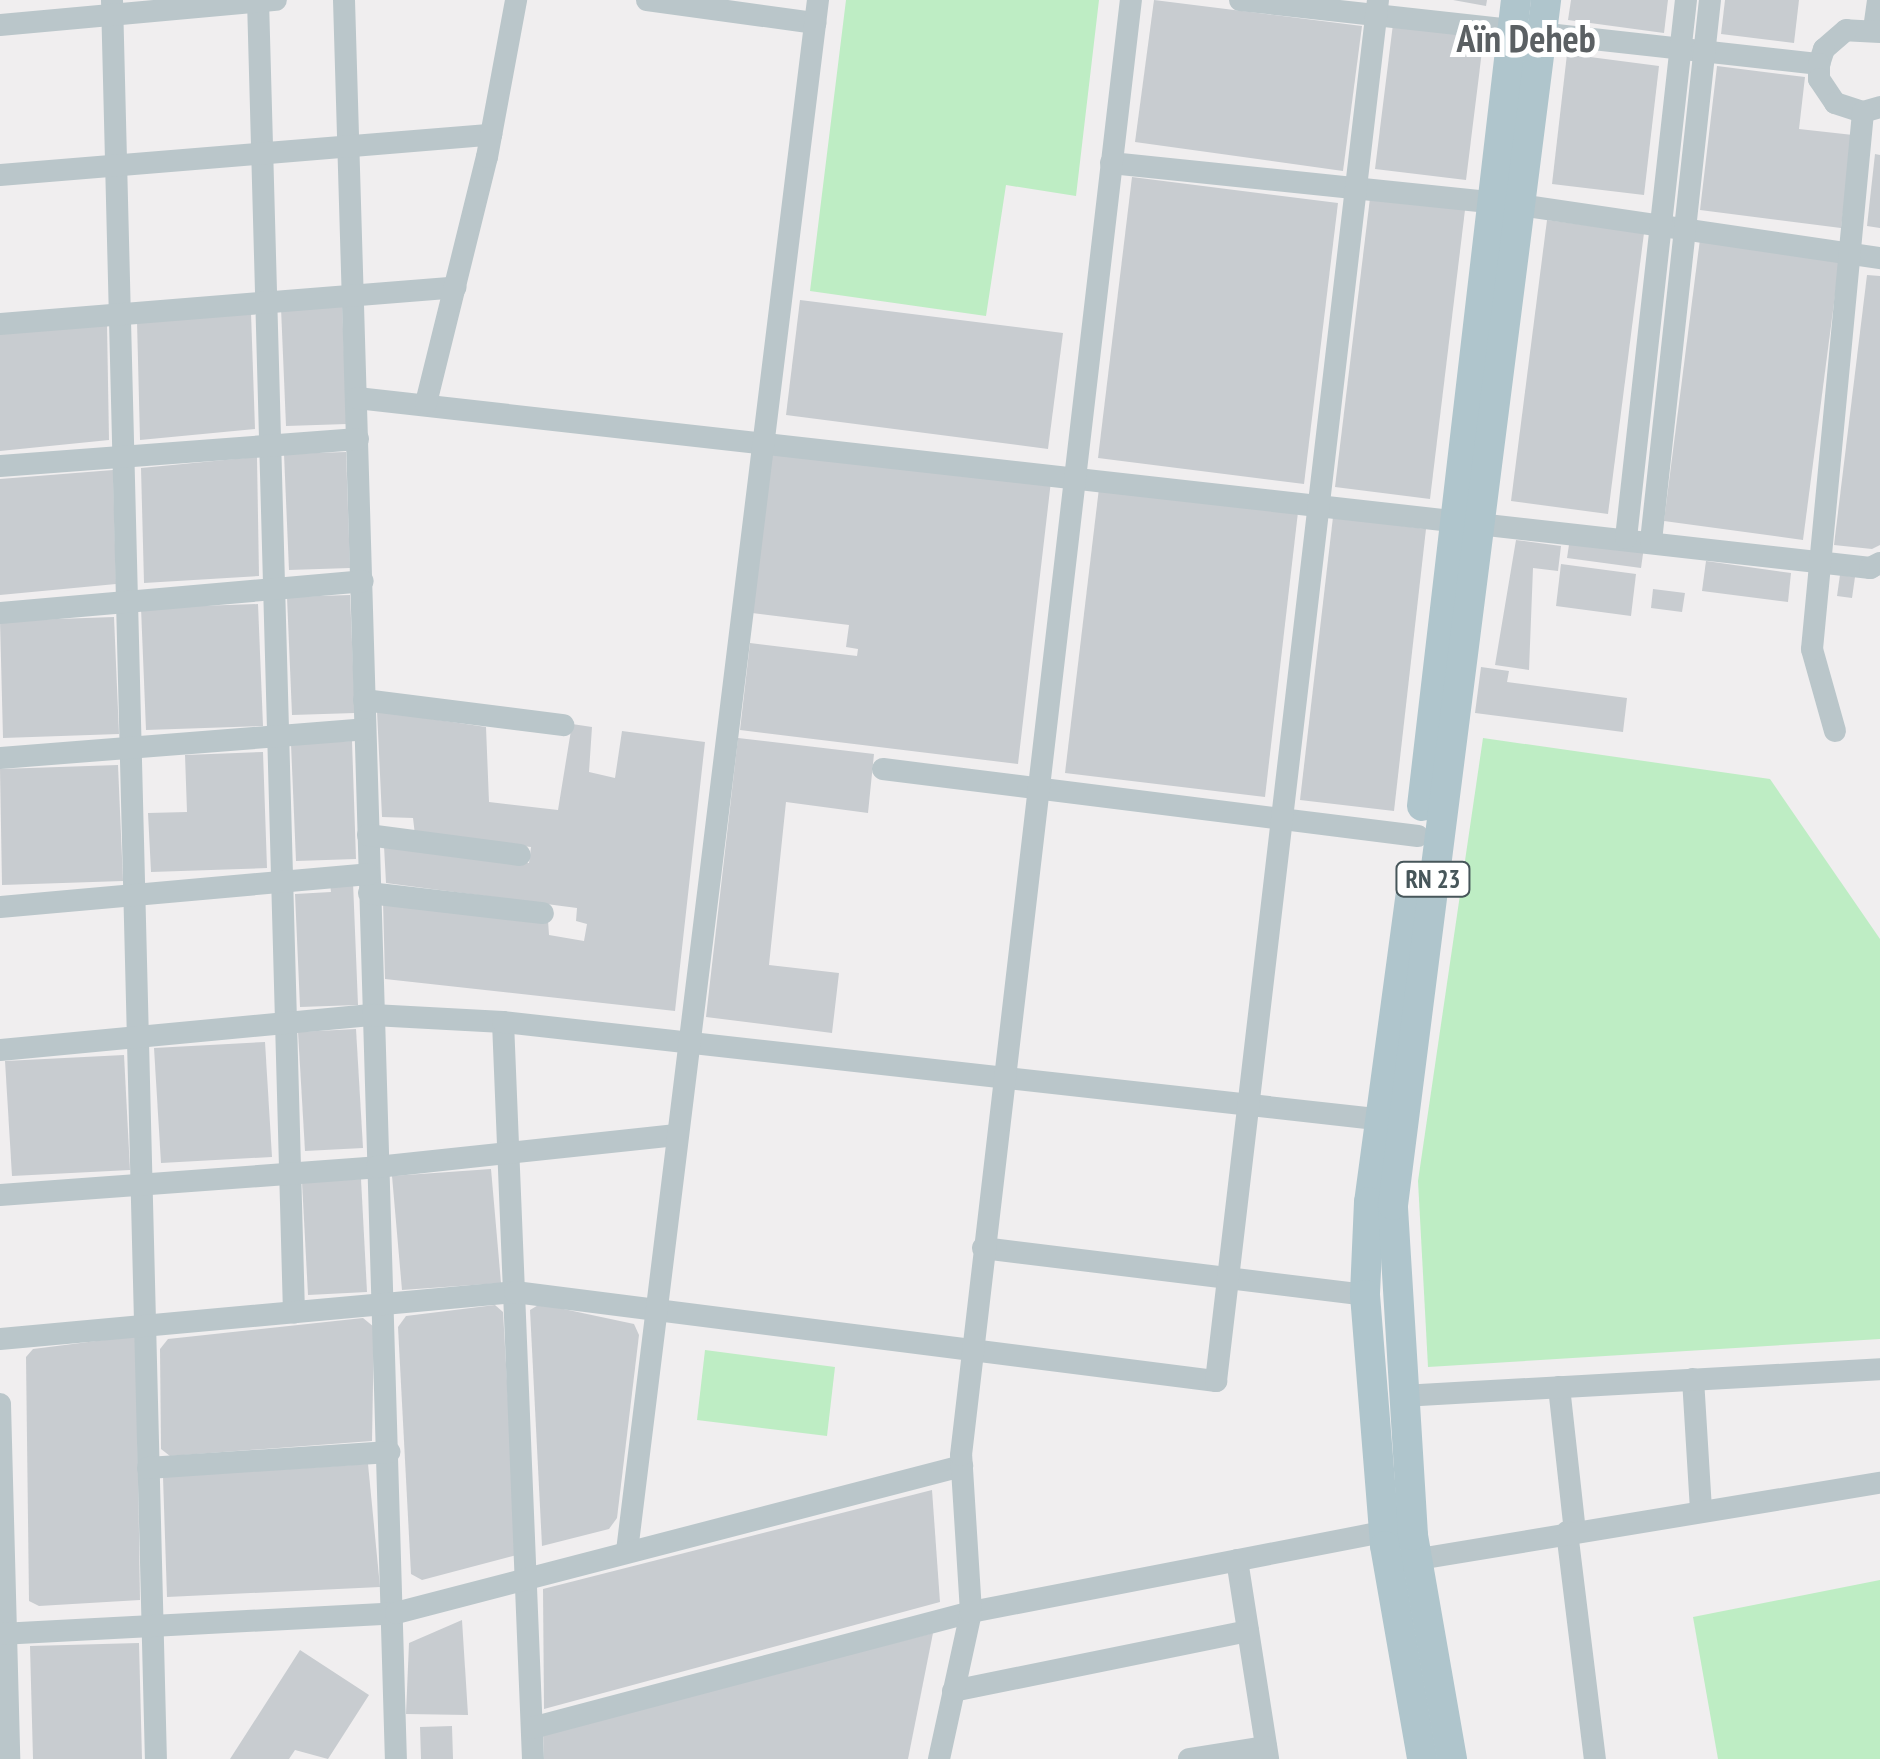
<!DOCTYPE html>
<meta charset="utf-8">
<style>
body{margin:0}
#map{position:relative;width:1880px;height:1759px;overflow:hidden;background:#f0eeef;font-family:"PT Sans Narrow",sans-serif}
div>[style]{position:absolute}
.green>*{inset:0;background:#beedc4}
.building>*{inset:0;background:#c8ccd0}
.minor>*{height:22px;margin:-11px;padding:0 11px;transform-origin:11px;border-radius:11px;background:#bac6ca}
.major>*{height:30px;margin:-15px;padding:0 15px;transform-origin:15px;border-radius:15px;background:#afc5cc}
span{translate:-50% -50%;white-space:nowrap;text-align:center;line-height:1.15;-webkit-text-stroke:10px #fff;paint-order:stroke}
.shield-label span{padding:2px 8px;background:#fff;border:2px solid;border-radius:8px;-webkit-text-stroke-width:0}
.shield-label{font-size:25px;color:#47565a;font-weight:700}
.district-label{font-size:38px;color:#5b6063;font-weight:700}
</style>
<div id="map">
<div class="green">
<div style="clip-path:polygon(846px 0,1099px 0,1076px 196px,1006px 185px,986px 316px,810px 291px)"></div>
<div style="clip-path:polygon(1483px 738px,1770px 779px,1880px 939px,1880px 1339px,1428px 1367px,1418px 1181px)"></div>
<div style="clip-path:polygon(705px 1350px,835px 1367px,827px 1436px,697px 1420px)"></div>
<div style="clip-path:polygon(1880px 1580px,1880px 1759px,1718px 1759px,1693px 1617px)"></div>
</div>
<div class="building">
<div style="clip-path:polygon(1154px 0,1362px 26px,1343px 171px,1135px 142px)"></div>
<div style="clip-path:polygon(1453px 0,1487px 0,1486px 6px)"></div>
<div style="clip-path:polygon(1571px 0,1668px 0,1664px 33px,1568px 20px)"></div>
<div style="clip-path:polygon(1725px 0,1799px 0,1794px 43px,1721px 34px)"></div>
<div style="clip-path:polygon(1393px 24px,1484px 35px,1466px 180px,1375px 169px)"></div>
<div style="clip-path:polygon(1567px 54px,1659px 66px,1644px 195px,1552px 184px)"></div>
<div style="clip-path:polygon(1717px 66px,1805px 77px,1799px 129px,1853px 135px,1841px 228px,1700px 210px)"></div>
<div style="clip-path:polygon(1875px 154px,1880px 155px,1880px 228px,1867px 226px)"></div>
<div style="clip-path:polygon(1132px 177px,1338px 203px,1304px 484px,1098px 458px)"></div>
<div style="clip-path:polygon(1370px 198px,1465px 210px,1430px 499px,1335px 487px)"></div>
<div style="clip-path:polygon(1547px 220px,1644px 233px,1608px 514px,1511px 501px)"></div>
<div style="clip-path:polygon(1700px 239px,1840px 257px,1803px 540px,1664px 521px)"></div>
<div style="clip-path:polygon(1867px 275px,1880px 276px,1880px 545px,1872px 549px,1834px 545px)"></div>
<div style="clip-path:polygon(800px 300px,1063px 333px,1048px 449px,786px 415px)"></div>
<div style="clip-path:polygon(342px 305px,347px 424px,286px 426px,281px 308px)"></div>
<div style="clip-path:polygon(251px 313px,255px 429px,140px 440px,137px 321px)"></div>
<div style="clip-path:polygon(107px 324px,109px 440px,0 451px,0 332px)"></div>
<div style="clip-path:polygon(771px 448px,1051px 481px,1018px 764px,740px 730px,750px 643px,857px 656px,858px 649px,846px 647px,849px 625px,752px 613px)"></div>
<div style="clip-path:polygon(346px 452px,350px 568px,289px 570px,284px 454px)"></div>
<div style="clip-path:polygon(257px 457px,259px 576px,144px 583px,141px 468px)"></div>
<div style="clip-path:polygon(113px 470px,116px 584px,0 595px,0 479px)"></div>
<div style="clip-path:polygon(1099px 488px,1298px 512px,1265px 797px,1065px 773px)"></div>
<div style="clip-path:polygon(1333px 517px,1426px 529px,1394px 811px,1300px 800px)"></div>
<div style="clip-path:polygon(1570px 538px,1644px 547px,1641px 568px,1567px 558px)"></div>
<div style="clip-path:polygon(1516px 540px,1561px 546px,1558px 571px,1533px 568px,1529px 670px,1495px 665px)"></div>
<div style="clip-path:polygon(1706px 561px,1791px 573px,1788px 602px,1702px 591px)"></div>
<div style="clip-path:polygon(1561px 564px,1636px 574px,1631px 616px,1556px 606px)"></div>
<div style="clip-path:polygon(1840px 575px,1855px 577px,1852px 598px,1837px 596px)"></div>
<div style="clip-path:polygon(1653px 589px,1685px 593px,1682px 612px,1651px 608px)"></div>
<div style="clip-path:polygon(350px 595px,355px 713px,292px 715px,287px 597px)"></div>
<div style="clip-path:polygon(258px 604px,263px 726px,146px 730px,141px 608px)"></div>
<div style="clip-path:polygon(114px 617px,119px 734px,3px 738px,0 621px)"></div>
<div style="clip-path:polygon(1481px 667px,1509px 671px,1507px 682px,1627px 698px,1623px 732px,1475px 713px)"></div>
<div style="clip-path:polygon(377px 711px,486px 727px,489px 802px,558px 810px,572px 724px,592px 727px,589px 772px,615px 778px,622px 731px,705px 742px,675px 1011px,385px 979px,383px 901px,548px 920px,549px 935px,584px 941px,587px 924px,576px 921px,577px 908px,386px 883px,384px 846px,529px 863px,531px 847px,415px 835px,413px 818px,382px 817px)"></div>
<div style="clip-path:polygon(738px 738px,874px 754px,868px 813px,786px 802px,769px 965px,839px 973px,832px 1033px,706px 1017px)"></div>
<div style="clip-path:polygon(352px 741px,356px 859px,296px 861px,291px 744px)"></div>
<div style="clip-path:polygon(263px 752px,267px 868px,151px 872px,148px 813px,187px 812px,185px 755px)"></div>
<div style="clip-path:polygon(118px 765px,123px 881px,2px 885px,0 769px)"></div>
<div style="clip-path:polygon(353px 882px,358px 1005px,300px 1007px,295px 894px,331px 892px,330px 883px)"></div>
<div style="clip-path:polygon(356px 1029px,363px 1148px,305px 1151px,298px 1032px)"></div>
<div style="clip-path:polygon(265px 1042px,272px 1157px,161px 1163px,154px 1048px)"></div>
<div style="clip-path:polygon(124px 1055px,130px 1170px,12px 1176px,5px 1061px)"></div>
<div style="clip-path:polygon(491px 1169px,501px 1283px,402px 1290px,392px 1176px)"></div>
<div style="clip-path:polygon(361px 1179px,367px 1292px,308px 1295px,302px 1182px)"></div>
<div style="clip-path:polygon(540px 1304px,634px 1324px,639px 1335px,617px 1518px,609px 1529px,542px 1546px,530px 1310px)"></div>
<div style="clip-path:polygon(495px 1305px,503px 1312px,517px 1555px,422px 1580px,411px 1574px,398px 1327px,406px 1316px)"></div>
<div style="clip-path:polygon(363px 1318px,374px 1327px,372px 1441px,170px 1456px,161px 1449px,160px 1349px,168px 1339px)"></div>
<div style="clip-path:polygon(136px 1336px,140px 1600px,39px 1606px,29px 1601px,26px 1357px,33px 1349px)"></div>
<div style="clip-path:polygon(368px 1464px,380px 1587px,167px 1597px,163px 1477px)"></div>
<div style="clip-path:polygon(932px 1490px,940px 1602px,544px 1709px,543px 1589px)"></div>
<div style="clip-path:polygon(462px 1620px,468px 1715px,406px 1714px,409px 1643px)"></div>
<div style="clip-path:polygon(933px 1633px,908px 1759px,544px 1759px,543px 1732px)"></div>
<div style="clip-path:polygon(139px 1643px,142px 1759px,33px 1759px,30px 1646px)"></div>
<div style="clip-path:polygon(300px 1650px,369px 1695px,328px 1759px,295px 1750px,289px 1759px,230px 1759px)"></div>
<div style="clip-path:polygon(452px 1726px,453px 1759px,421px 1759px,420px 1727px)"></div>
</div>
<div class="minor">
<div style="left:112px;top:0;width:1760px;rotate:88.57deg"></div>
<div style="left:258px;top:0;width:1313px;rotate:88.43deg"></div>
<div style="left:344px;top:0;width:1760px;rotate:88.31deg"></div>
<div style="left:647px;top:0;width:170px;rotate:7.8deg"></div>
<div style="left:1240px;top:0;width:583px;rotate:6.31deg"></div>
<div style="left:0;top:25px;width:277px;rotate:-5.2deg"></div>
<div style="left:1874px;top:29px;width:29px;rotate:-82deg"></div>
<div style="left:1880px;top:32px;width:34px;rotate:-177deg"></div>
<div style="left:1846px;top:30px;width:29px;rotate:139deg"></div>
<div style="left:1824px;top:49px;width:16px;rotate:108deg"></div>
<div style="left:1819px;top:64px;width:15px;rotate:90deg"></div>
<div style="left:1819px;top:79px;width:29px;rotate:56deg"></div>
<div style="left:1835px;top:103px;width:29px;rotate:18deg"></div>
<div style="left:1863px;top:112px;width:18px;rotate:-16deg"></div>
<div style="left:1111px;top:163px;width:411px;rotate:5.9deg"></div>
<div style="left:1520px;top:205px;width:364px;rotate:8.4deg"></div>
<div style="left:0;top:175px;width:493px;rotate:-4.7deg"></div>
<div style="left:0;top:324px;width:457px;rotate:-4.6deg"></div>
<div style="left:357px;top:398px;width:1523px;rotate:6.41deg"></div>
<div style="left:1870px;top:568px;width:11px;rotate:-27deg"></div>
<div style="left:426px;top:403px;width:253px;rotate:-76.1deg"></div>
<div style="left:487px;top:157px;width:160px;rotate:-79.5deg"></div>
<div style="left:0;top:466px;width:359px;rotate:-4.3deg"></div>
<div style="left:1626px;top:538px;width:541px;rotate:-83.64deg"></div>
<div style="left:1651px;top:541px;width:544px;rotate:-83.78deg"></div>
<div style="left:0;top:613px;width:364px;rotate:-5deg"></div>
<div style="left:364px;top:700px;width:201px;rotate:7.2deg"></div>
<div style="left:1835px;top:731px;width:85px;rotate:-105.7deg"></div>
<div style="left:1812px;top:649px;width:539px;rotate:-84.57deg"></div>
<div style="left:0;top:758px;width:366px;rotate:-4.5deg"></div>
<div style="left:883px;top:769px;width:539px;rotate:7.14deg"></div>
<div style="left:368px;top:835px;width:153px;rotate:7.5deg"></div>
<div style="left:369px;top:893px;width:175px;rotate:6.6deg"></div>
<div style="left:0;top:907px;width:370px;rotate:-5.1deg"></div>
<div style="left:503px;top:1022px;width:738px;rotate:87.67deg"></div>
<div style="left:0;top:1050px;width:375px;rotate:-5.4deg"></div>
<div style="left:373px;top:1015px;width:130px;rotate:3.1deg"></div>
<div style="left:503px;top:1022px;width:896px;rotate:6.34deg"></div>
<div style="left:0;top:1195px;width:378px;rotate:-4.2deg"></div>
<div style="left:377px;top:1167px;width:301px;rotate:-6.1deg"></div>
<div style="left:983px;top:1248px;width:385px;rotate:7deg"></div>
<div style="left:0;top:1339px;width:517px;rotate:-5.21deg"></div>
<div style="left:515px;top:1292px;width:707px;rotate:7.24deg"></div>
<div style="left:1216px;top:1381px;width:1390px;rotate:-83.31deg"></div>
<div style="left:1693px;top:1379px;width:130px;rotate:86.5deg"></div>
<div style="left:1559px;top:1387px;width:145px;rotate:83.7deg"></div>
<div style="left:1402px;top:1396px;width:479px;rotate:-3.2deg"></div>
<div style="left:0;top:1404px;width:355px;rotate:88.5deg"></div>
<div style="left:148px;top:1468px;width:242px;rotate:-3.8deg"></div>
<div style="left:1567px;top:1532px;width:229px;rotate:83deg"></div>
<div style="left:627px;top:1551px;width:1563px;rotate:-82.98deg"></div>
<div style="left:1237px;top:1560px;width:201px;rotate:81.1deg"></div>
<div style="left:1401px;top:1562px;width:485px;rotate:-9.4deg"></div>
<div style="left:0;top:1634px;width:397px;rotate:-3deg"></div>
<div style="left:396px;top:1613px;width:585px;rotate:-14.56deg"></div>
<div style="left:953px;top:1691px;width:301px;rotate:-11.5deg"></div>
<div style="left:532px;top:1728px;width:454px;rotate:-14.8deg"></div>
<div style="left:971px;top:1612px;width:421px;rotate:-11deg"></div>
<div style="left:939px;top:1759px;width:150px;rotate:-77.7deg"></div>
<div style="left:971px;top:1612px;width:157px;rotate:-93.6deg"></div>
<div style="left:961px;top:1455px;width:1465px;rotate:-83.34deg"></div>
<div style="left:1189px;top:1759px;width:78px;rotate:-8.9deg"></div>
</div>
<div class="major">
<div style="left:1422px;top:806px;width:811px;rotate:-83.35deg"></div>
<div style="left:1411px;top:892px;width:313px;rotate:97.7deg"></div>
<div style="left:1369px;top:1202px;width:93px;rotate:92.5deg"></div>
<div style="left:1365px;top:1295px;width:252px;rotate:85.4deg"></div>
<div style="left:1385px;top:1546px;width:216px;rotate:80.1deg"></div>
<div style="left:1452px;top:1759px;width:227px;rotate:-99.9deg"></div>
<div style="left:1413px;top:1535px;width:331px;rotate:-93.5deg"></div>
<div style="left:1393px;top:1205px;width:1215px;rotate:-82.76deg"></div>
</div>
<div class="shield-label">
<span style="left:1433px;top:879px">RN 23</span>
</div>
<div class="district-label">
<span style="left:1526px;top:38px">Aïn Deheb</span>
</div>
</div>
